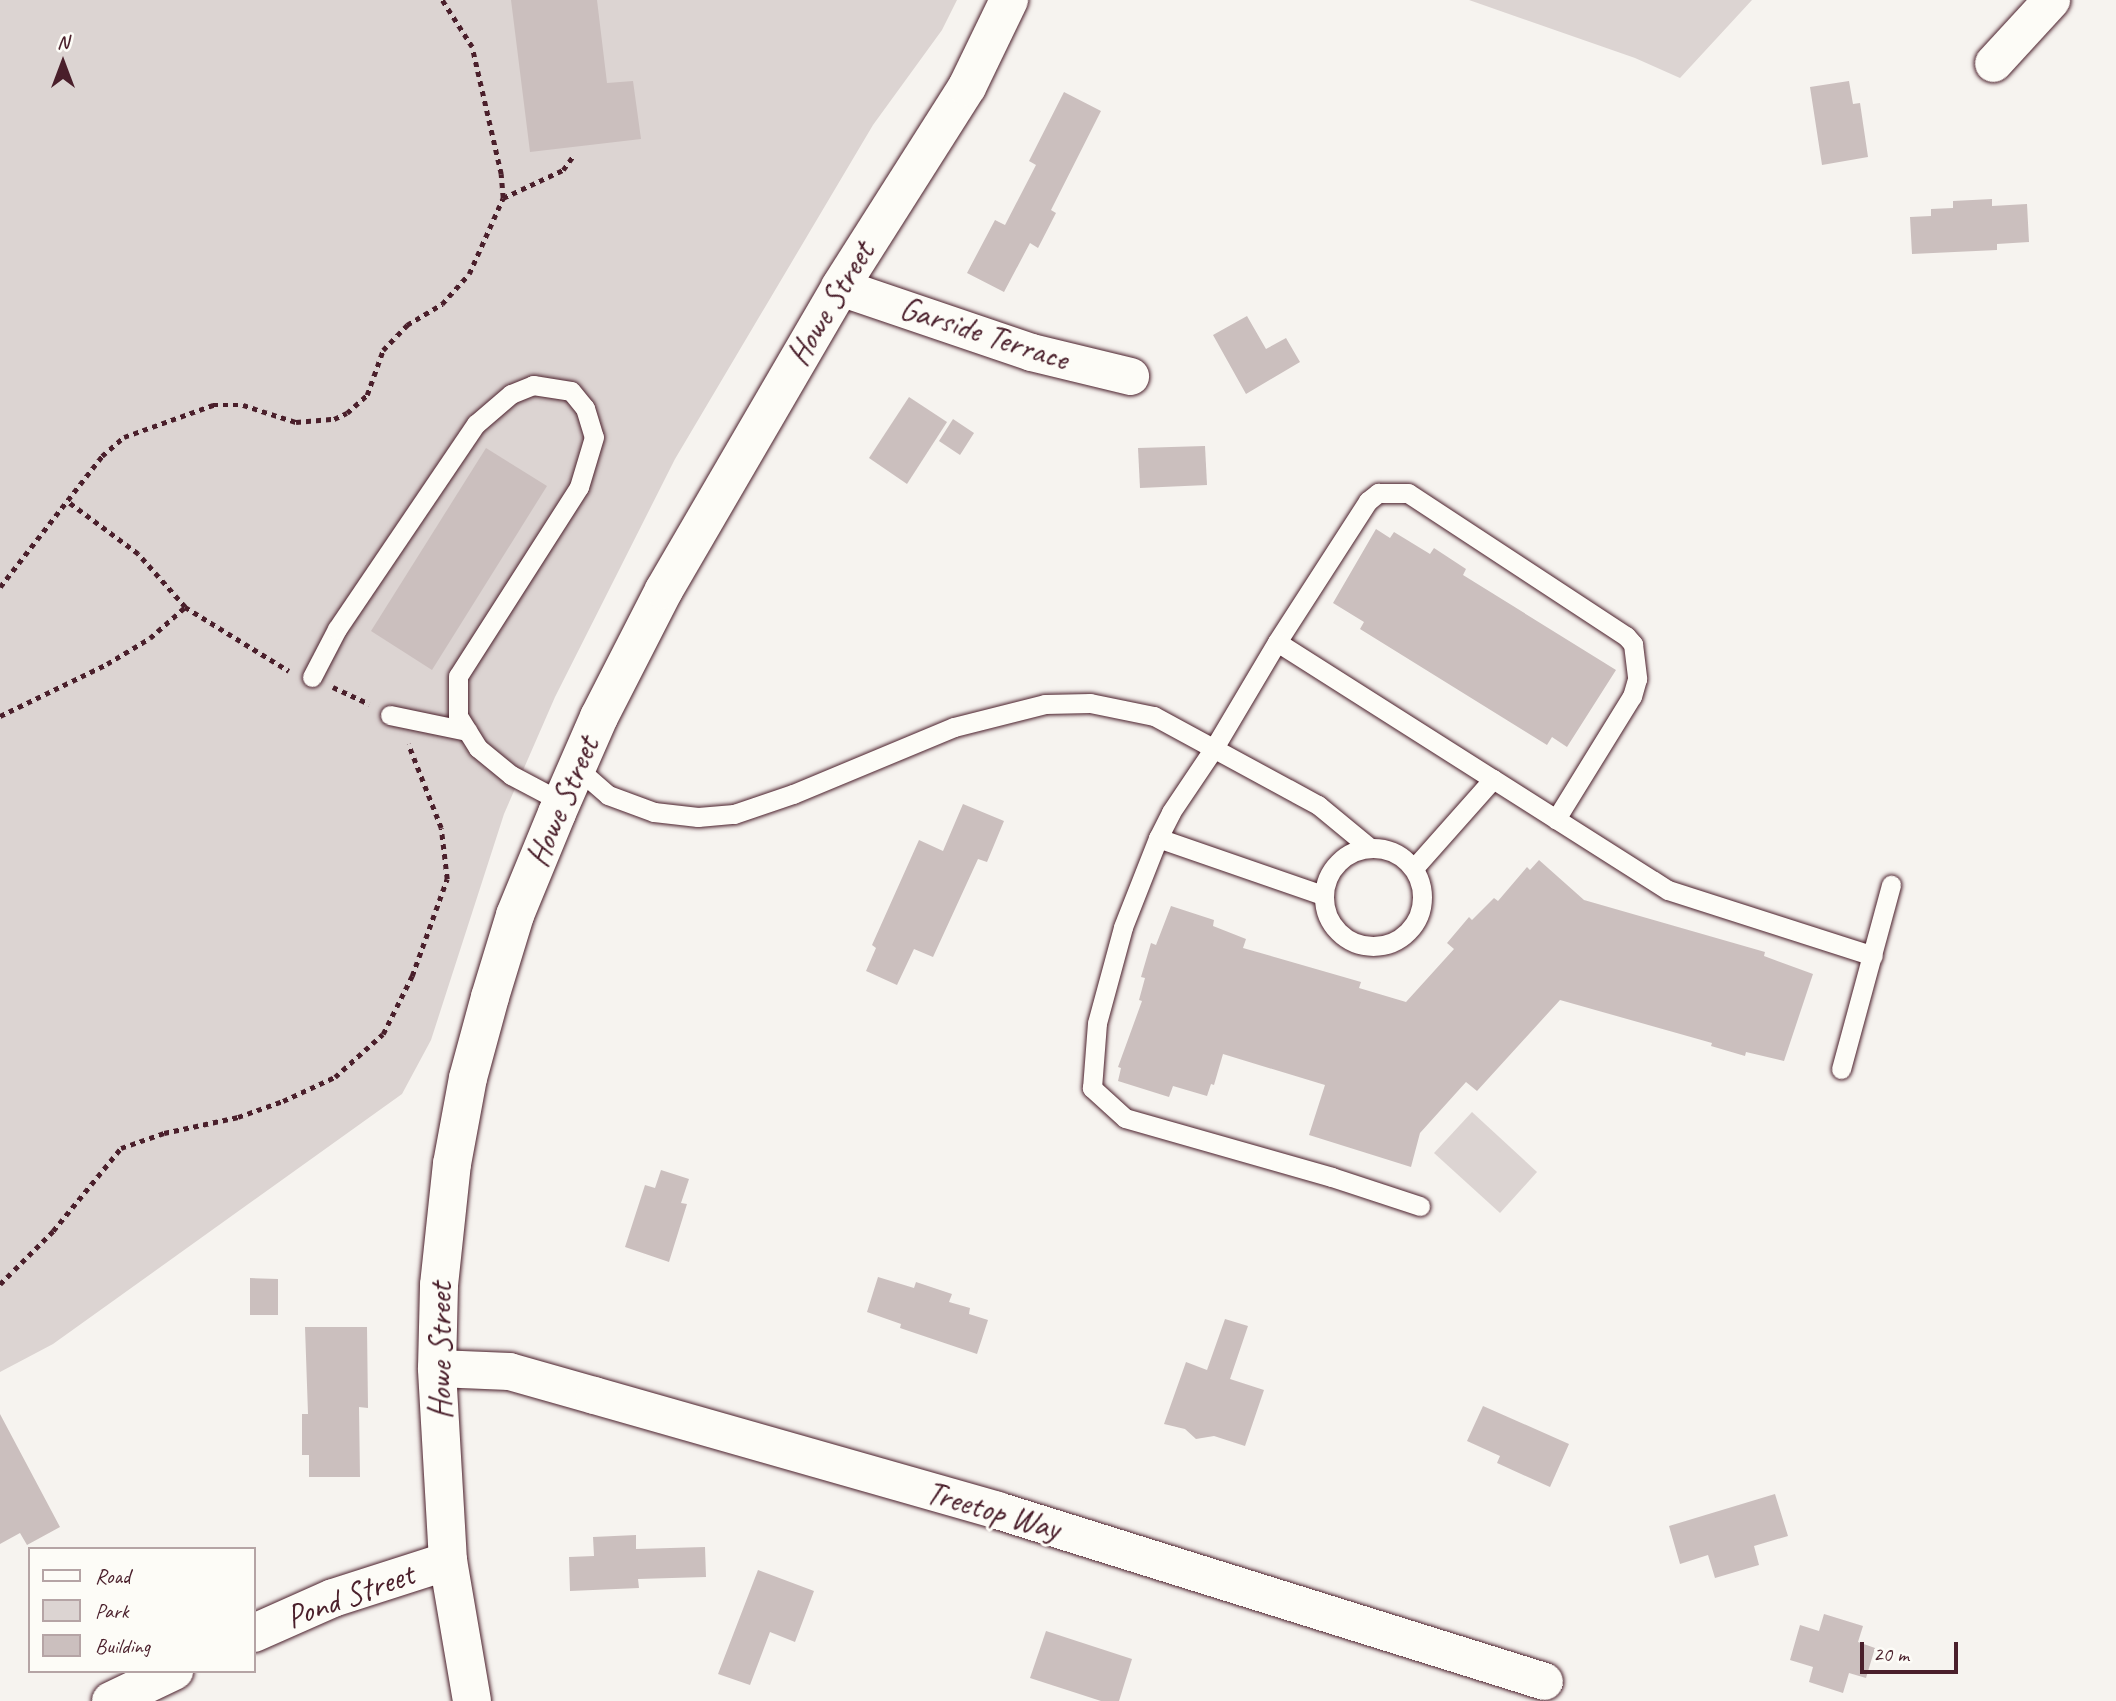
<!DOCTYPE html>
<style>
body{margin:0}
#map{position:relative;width:2116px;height:1701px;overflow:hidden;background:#f6f3ef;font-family:Caveat,sans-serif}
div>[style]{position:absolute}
.green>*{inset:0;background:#dcd4d2}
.building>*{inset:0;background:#cbbfbe}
.path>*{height:4.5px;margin-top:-2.25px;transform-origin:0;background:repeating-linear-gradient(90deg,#4a1f2b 0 5px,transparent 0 10px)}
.roads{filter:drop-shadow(0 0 2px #4a1f2b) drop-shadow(0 0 2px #4a1f2b)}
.lane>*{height:19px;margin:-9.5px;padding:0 9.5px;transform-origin:9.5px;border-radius:9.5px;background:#fdfcf7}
.lane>.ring{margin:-9.5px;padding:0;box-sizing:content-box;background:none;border:19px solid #fdfcf7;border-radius:50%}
.street>*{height:37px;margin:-18.5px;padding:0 18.5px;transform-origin:18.5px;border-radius:18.5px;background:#fdfcf7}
.secondary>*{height:38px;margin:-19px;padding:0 19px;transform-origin:19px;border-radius:19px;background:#fdfcf7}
span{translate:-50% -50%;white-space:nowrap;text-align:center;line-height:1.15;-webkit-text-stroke:6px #fdfcf7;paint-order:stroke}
.street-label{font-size:33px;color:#4a1f2b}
.legend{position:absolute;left:28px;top:1547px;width:228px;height:126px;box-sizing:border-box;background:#fdfcf7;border:2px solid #b5a4a5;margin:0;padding:9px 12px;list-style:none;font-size:21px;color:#4a1f2b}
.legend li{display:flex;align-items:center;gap:14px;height:35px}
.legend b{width:35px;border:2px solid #b5a4a5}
.north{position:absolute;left:28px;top:28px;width:70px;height:70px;-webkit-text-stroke:5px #fdfcf7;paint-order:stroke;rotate:0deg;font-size:19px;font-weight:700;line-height:28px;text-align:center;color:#4a1f2b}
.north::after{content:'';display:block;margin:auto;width:24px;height:32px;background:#4a1f2b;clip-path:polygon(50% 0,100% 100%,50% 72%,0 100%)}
.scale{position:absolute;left:1860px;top:1642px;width:98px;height:32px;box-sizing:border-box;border:4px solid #4a1f2b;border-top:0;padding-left:9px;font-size:21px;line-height:24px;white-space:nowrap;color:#4a1f2b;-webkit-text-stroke:5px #fdfcf7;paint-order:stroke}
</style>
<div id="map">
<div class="green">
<div style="clip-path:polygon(0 0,957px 0,942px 30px,873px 125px,675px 459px,555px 697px,504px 814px,431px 1040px,402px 1094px,53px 1344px,0 1372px)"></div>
<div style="clip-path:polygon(1469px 0,1752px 0,1680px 78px,1635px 58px)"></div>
<div style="clip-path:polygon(1472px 1112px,1537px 1172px,1500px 1213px,1434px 1153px)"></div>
</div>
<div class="building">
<div style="clip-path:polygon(511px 0,597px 0,607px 83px,633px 81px,641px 139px,530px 152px)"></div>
<div style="clip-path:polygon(1849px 81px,1853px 104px,1860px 103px,1868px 157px,1822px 165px,1810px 87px)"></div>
<div style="clip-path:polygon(1064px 92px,1101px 111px,1051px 210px,1056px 213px,1038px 248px,1030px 243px,1004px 292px,967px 273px,995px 220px,1005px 225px,1036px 165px,1029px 161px)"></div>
<div style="clip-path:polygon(1992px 199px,1992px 206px,2027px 204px,2029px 242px,1997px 244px,1997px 250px,1912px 254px,1910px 217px,1931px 216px,1931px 209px,1953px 208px,1953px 201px)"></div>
<div style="clip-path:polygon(1247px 316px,1266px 349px,1286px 338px,1300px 362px,1246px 394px,1213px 335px)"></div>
<div style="clip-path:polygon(909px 397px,947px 422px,907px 484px,869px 458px)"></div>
<div style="clip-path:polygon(953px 419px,974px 433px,960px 455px,939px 441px)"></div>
<div style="clip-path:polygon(1205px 446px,1207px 485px,1140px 488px,1138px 448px)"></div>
<div style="clip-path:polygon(486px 448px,547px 486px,432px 670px,371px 631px)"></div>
<div style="clip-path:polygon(1376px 529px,1390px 538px,1394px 532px,1430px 554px,1434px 548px,1466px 569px,1463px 575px,1616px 670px,1567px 747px,1552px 737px,1547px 745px,1360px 629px,1364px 622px,1333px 603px)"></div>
<div style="clip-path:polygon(963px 804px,1004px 821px,987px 862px,978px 859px,933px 957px,914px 949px,897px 985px,866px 971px,876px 948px,872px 945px,919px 840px,943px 851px)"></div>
<div style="clip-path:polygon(1539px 860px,1584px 900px,1765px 952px,1764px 956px,1813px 974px,1784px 1061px,1746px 1052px,1745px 1056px,1711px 1046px,1712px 1043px,1560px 1000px,1477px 1091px,1466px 1082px,1420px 1133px,1411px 1167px,1309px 1135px,1325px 1085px,1223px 1054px,1214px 1085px,1211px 1084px,1207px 1096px,1173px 1086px,1169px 1097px,1118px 1081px,1121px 1068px,1118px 1067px,1142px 1001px,1139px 1000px,1145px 978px,1141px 977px,1151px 943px,1156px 945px,1171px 906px,1214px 920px,1213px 926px,1246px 939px,1243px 948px,1361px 982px,1359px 988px,1406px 1002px,1454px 949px,1447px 943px,1469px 917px,1472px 920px,1494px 898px,1498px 901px,1527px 867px,1530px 870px)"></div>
<div style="clip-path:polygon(661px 1170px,689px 1179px,681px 1203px,687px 1204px,669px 1262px,625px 1247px,645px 1185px,655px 1188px)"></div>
<div style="clip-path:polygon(878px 1277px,914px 1288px,916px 1282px,952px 1294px,949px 1302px,970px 1308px,969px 1314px,988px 1320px,977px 1354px,900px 1328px,901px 1324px,867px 1312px)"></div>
<div style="clip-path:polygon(250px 1278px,278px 1279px,278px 1315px,250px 1315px)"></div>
<div style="clip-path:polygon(1225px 1319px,1248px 1326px,1230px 1379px,1264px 1390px,1245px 1446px,1214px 1436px,1196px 1439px,1185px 1429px,1164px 1424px,1186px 1362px,1207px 1370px)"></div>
<div style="clip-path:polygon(305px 1327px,367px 1327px,368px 1408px,359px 1407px,360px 1477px,309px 1477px,309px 1455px,302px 1455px,302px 1414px,308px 1414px)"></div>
<div style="clip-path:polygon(1483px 1406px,1569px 1444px,1550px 1487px,1497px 1463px,1500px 1456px,1467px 1441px)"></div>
<div style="clip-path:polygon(0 1414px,60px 1527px,27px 1545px,20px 1533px,0 1544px)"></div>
<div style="clip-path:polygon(1775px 1494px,1788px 1536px,1754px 1546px,1759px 1565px,1715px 1578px,1708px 1555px,1680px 1564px,1669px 1526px)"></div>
<div style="clip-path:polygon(636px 1535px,636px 1549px,705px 1547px,706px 1577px,638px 1579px,639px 1588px,570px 1591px,569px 1557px,594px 1556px,593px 1537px)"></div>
<div style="clip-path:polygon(758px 1570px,814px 1591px,795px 1642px,770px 1632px,750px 1685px,718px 1674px)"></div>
<div style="clip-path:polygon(1824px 1614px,1863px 1626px,1858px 1642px,1875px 1648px,1866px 1678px,1849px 1673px,1843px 1693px,1809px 1682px,1813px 1667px,1790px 1660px,1800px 1625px,1819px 1631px)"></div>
<div style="clip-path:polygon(1046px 1631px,1132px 1659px,1119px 1701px,1101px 1701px,1030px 1678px)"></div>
</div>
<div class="path">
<div style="left:503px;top:198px;width:66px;rotate:-25deg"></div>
<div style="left:563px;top:170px;width:17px;rotate:-54deg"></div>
<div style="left:0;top:587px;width:166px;rotate:-52.1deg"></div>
<div style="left:102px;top:456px;width:29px;rotate:-41deg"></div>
<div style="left:124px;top:437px;width:95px;rotate:-19.8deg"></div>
<div style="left:213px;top:405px;width:30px"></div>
<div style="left:243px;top:405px;width:56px;rotate:17.8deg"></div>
<div style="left:296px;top:422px;width:38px;rotate:-5deg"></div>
<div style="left:334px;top:419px;width:14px;rotate:-25deg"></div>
<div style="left:347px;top:413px;width:27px;rotate:-42deg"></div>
<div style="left:367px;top:395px;width:48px;rotate:-70.4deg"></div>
<div style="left:383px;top:350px;width:35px;rotate:-46deg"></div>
<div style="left:407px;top:325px;width:41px;rotate:-31deg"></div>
<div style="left:442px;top:304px;width:40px;rotate:-48deg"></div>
<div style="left:469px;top:274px;width:83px;rotate:-65.9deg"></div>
<div style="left:503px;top:198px;width:24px;rotate:-95deg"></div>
<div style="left:501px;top:174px;width:130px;rotate:-102.9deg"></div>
<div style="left:472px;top:47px;width:56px;rotate:-122.6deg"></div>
<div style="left:185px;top:607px;width:122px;rotate:31.6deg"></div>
<div style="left:333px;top:687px;width:40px;rotate:25deg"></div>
<div style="left:0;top:716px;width:119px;rotate:-25.9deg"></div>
<div style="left:107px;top:664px;width:50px;rotate:-31.2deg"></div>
<div style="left:150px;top:638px;width:47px;rotate:-41.5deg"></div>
<div style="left:185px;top:607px;width:71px;rotate:-131.6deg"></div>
<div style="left:138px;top:554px;width:87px;rotate:-143.4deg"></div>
<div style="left:0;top:1284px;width:75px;rotate:-45deg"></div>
<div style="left:53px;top:1231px;width:107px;rotate:-50.7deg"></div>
<div style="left:121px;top:1148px;width:46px;rotate:-19.2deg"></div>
<div style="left:164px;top:1133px;width:76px;rotate:-12.2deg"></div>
<div style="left:238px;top:1117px;width:48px;rotate:-19.6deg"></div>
<div style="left:283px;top:1101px;width:57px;rotate:-24.8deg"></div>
<div style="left:335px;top:1077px;width:64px;rotate:-41.9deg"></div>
<div style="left:383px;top:1034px;width:65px;rotate:-63.4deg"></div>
<div style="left:412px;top:976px;width:103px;rotate:-70.2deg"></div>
<div style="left:447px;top:879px;width:51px;rotate:-96.7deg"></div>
<div style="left:441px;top:828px;width:90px;rotate:-111.4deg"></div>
</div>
<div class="roads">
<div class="lane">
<div style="left:1277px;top:642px;width:168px;rotate:-57.2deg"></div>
<div style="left:1368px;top:501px;width:13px;rotate:-39deg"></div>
<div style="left:1378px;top:493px;width:30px"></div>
<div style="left:1408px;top:493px;width:261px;rotate:33.3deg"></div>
<div style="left:1626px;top:636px;width:11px;rotate:49deg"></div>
<div style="left:1633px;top:644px;width:35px;rotate:83deg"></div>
<div style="left:1637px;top:679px;width:18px;rotate:106deg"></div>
<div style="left:1632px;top:696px;width:145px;rotate:121.7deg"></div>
<div style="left:312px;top:677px;width:54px;rotate:-62.5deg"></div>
<div style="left:337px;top:629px;width:248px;rotate:-55.9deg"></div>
<div style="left:476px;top:424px;width:46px;rotate:-40.6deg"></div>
<div style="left:511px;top:394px;width:24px;rotate:-22deg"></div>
<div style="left:533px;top:385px;width:38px;rotate:9deg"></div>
<div style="left:571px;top:391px;width:22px;rotate:51deg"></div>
<div style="left:585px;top:408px;width:30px;rotate:73deg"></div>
<div style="left:594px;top:437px;width:52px;rotate:106.7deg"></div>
<div style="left:579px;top:487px;width:224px;rotate:122.6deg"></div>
<div style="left:458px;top:676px;width:40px;rotate:90deg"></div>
<div style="left:458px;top:716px;width:38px;rotate:58deg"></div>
<div style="left:478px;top:748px;width:43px;rotate:39.3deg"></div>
<div style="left:511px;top:775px;width:58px;rotate:27.9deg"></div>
<div style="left:390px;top:715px;width:79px;rotate:11.7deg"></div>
<div style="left:577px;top:768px;width:41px;rotate:41.1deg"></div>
<div style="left:608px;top:795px;width:49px;rotate:20.3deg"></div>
<div style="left:654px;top:812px;width:44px;rotate:6.5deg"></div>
<div style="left:698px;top:817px;width:36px;rotate:-5deg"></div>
<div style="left:734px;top:814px;width:62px;rotate:-18.7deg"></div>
<div style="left:793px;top:794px;width:174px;rotate:-22.6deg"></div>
<div style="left:954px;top:727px;width:94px;rotate:-14.2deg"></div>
<div style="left:1045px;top:704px;width:45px;rotate:-1.3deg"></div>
<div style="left:1090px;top:703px;width:65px;rotate:11.5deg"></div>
<div style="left:1154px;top:716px;width:187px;rotate:28.5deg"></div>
<div style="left:1318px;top:805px;width:66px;rotate:39.5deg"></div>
<div style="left:1158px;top:838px;width:175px;rotate:19.1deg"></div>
<div class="ring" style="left:1324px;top:848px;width:79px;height:79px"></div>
<div style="left:1414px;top:868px;width:119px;rotate:-48.4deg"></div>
<div style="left:1493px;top:779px;width:207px;rotate:32.4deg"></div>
<div style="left:1668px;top:890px;width:215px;rotate:17.8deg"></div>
<div style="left:1841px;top:1069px;width:191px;rotate:-74.8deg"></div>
<div style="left:1420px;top:1206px;width:93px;rotate:-161.8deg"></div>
<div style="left:1332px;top:1177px;width:215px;rotate:-164.1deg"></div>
<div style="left:1125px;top:1118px;width:45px;rotate:-137.7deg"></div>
<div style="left:1092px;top:1088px;width:65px;rotate:-85.6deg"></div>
<div style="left:1097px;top:1023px;width:99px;rotate:-74.8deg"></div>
<div style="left:1123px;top:927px;width:96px;rotate:-68.5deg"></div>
<div style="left:1158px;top:838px;width:29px;rotate:-63deg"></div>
<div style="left:1171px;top:812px;width:77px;rotate:-56.1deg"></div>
<div style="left:1214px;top:748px;width:123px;rotate:-59.3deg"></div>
<div style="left:1277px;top:642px;width:256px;rotate:32.4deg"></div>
</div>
<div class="street">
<div style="left:1993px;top:63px;width:86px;rotate:-47.4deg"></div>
<div style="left:840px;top:287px;width:202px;rotate:18.8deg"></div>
<div style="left:1031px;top:352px;width:102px;rotate:13.6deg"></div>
<div style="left:437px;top:1368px;width:72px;rotate:2.4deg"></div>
<div style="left:509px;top:1371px;width:88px;rotate:15.8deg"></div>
<div style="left:594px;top:1395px;width:419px;rotate:15.9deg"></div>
<div style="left:997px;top:1510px;width:573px;rotate:17.36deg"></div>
</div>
<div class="secondary">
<div style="left:254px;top:1633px;width:86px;rotate:-23.9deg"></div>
<div style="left:333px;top:1598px;width:121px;rotate:-17.8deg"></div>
<div style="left:111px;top:1701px;width:70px;rotate:-25.5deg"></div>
<div style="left:472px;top:1701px;width:142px;rotate:-99.7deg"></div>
<div style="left:448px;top:1561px;width:193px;rotate:-93.3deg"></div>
<div style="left:437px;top:1368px;width:83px;rotate:-88.6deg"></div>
<div style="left:439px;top:1285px;width:122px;rotate:-83.9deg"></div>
<div style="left:452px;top:1164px;width:87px;rotate:-79.5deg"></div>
<div style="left:468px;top:1078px;width:84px;rotate:-74.8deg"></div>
<div style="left:490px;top:997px;width:86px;rotate:-73deg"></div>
<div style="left:515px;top:915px;width:110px;rotate:-67.6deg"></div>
<div style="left:557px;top:813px;width:105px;rotate:-66.4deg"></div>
<div style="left:599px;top:717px;width:143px;rotate:-62.9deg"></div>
<div style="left:664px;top:590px;width:350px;rotate:-59.8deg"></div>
<div style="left:840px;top:287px;width:237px;rotate:-57.6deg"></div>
<div style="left:967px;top:87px;width:97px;rotate:-64.2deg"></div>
</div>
</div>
<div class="street-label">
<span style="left:831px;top:304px;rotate:-59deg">Howe Street</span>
<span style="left:984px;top:334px;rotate:18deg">Garside Terrace</span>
<span style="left:563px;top:802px;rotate:-67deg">Howe Street</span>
<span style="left:441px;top:1351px;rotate:-90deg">Howe Street</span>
<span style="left:993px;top:1511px;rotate:16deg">Treetop Way</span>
<span style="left:350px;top:1596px;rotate:-20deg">Pond Street</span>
</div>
<ul class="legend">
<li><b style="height:9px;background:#fdfcf7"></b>Road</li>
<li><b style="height:19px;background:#dcd4d2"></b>Park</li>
<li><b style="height:19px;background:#cbbfbe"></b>Building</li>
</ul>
<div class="north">N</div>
<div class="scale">20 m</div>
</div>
